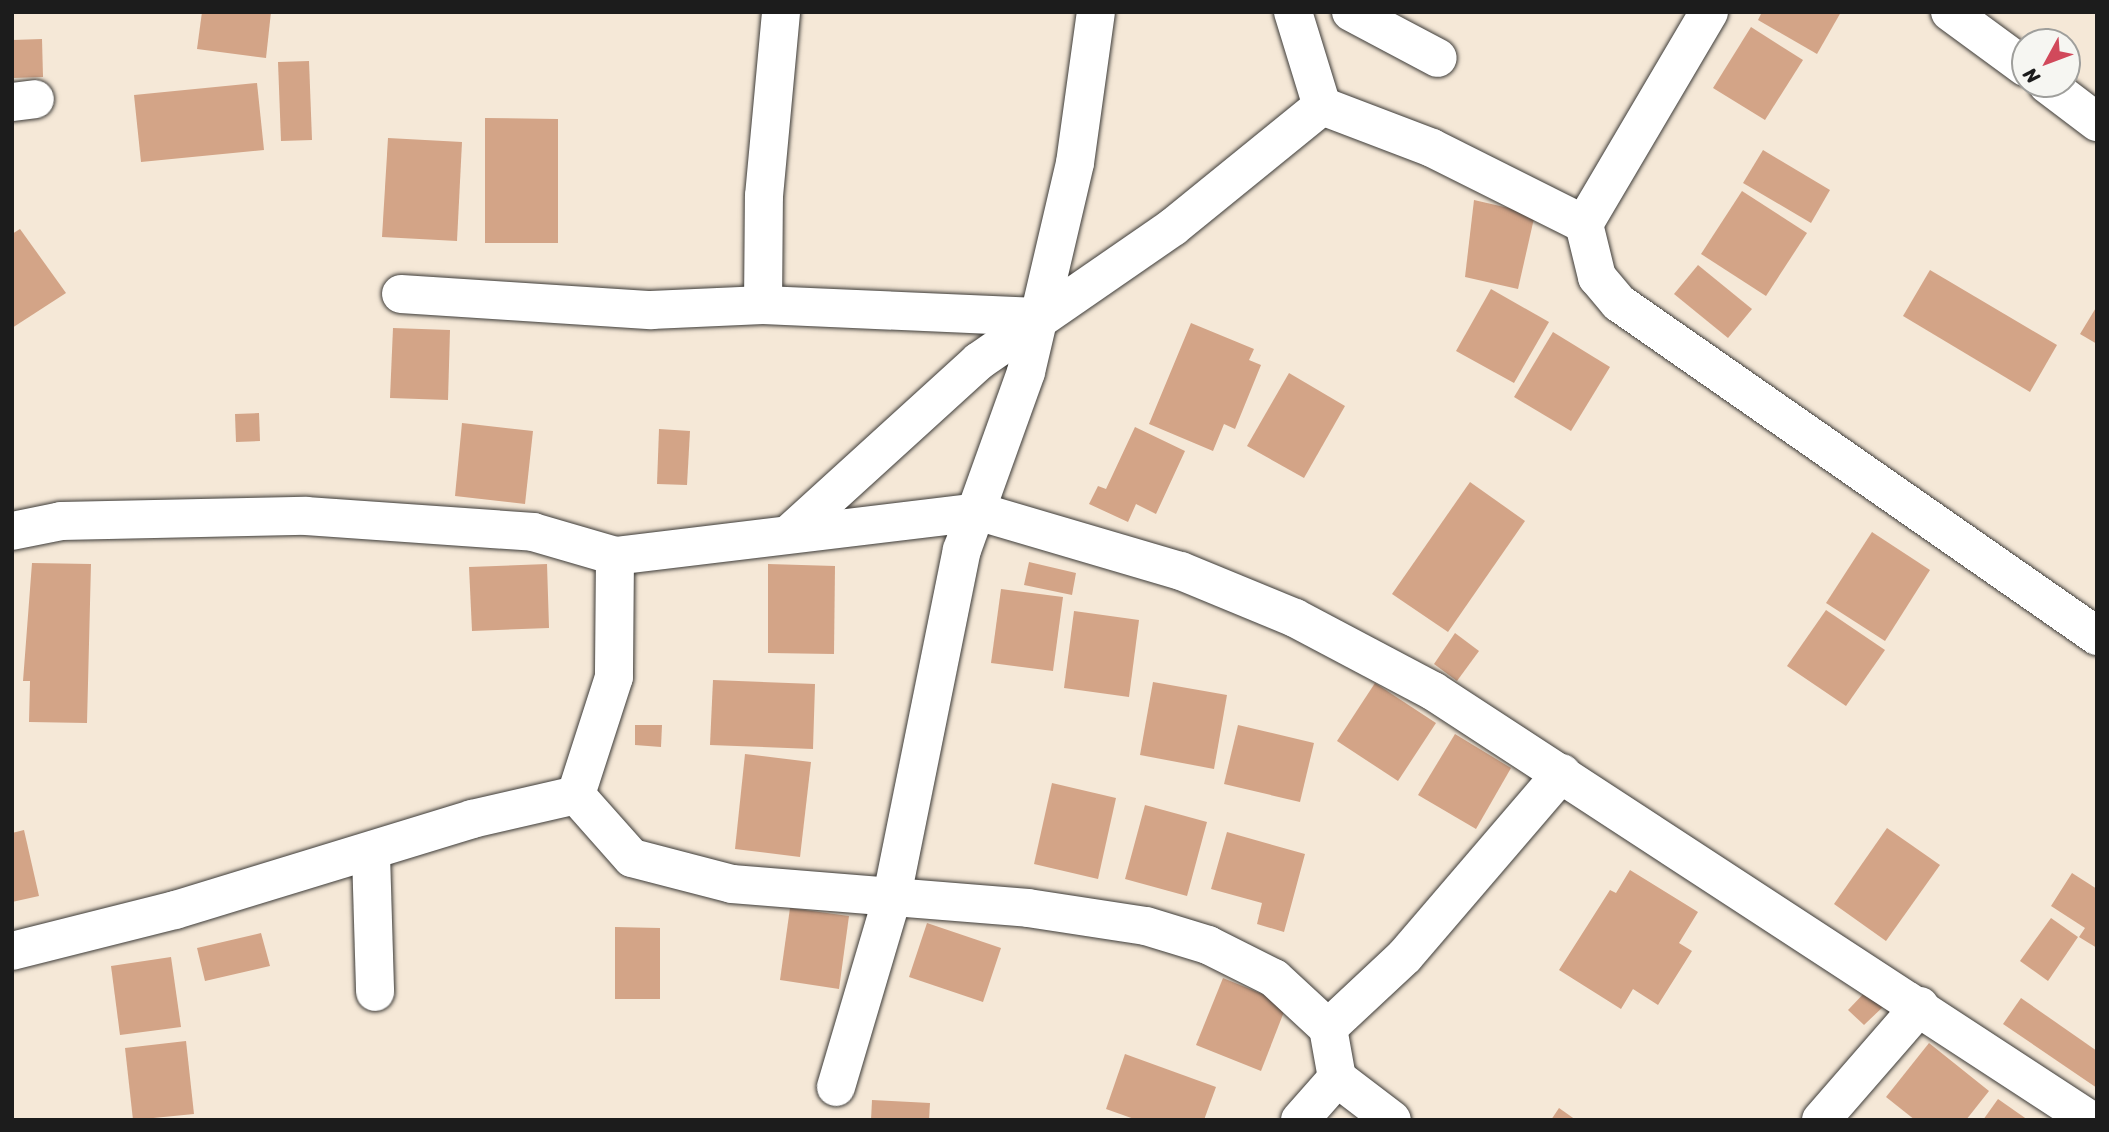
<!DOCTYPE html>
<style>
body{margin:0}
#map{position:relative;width:2109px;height:1132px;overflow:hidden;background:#f5e8d7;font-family:Sriracha,sans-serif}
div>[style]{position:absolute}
.building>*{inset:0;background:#d3a487}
.roads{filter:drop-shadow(0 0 2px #3d3b38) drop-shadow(0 0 2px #3d3b38)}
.minor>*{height:38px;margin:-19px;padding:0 19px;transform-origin:19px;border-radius:19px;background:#fff}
span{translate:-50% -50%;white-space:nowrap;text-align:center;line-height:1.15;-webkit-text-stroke:5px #f6f6f2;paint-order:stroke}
.frame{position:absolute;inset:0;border:14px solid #1c1c1c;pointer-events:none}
.north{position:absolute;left:2011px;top:28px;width:70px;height:70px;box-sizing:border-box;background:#f6f6f2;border:2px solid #9f9f9c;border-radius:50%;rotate:229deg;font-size:19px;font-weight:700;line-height:28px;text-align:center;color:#1c1c1c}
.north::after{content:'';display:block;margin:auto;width:24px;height:32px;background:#d1495b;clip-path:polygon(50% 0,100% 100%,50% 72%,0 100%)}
</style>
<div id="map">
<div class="building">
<div style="clip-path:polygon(202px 12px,271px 12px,266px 58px,197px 49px)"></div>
<div style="clip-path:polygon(1762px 12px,1841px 12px,1817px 54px,1758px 20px)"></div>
<div style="clip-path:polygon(1751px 27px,1803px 60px,1765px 120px,1713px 88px)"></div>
<div style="clip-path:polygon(42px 39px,43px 77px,12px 78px,12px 40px)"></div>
<div style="clip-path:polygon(309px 61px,312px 140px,281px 141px,278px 62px)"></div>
<div style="clip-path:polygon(257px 83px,264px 150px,141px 162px,134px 95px)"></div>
<div style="clip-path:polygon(485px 118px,558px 119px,558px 243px,485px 243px)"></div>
<div style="clip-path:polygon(388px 138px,462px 142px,457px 241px,382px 237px)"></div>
<div style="clip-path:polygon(1763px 150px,1830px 190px,1811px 223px,1743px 183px)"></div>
<div style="clip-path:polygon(1742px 191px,1807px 233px,1766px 296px,1701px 254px)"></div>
<div style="clip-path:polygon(1474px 200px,1535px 214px,1518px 289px,1465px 277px)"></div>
<div style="clip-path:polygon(20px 229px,66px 293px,12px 328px,12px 234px)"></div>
<div style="clip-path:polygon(1698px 265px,1752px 309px,1728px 338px,1674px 294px)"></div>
<div style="clip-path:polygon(1930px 270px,2057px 345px,2030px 392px,1903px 316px)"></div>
<div style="clip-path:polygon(1491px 289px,1549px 322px,1514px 383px,1456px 351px)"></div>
<div style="clip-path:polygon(2097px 306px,2097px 344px,2080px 334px)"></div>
<div style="clip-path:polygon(1191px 323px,1254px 349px,1249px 360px,1261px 365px,1235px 429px,1224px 424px,1213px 451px,1149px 424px)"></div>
<div style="clip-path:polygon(393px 328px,450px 330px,448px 400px,390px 398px)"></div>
<div style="clip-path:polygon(1553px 332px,1610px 367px,1571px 431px,1514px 397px)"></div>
<div style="clip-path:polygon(1289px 373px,1345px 406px,1304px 478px,1247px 446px)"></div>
<div style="clip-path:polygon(259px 413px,260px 441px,236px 442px,235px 414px)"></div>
<div style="clip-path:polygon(462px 423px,533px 431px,525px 504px,455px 496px)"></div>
<div style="clip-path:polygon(1135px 427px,1185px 451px,1156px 514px,1136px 504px,1128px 522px,1089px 504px,1098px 486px,1106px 489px)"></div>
<div style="clip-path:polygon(659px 429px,690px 431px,687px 485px,657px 484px)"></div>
<div style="clip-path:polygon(1470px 482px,1525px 521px,1448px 632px,1392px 594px)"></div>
<div style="clip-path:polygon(1872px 532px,1930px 570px,1885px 641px,1826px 603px)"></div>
<div style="clip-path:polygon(1029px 562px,1076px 573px,1072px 595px,1024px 585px)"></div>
<div style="clip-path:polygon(32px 563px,91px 564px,87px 723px,29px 722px,30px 681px,23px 681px)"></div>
<div style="clip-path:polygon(547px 564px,549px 628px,472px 631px,469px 567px)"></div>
<div style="clip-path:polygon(768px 564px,835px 566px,834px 654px,768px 653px)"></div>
<div style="clip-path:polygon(1001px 589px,1063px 597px,1053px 671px,991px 663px)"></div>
<div style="clip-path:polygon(1826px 610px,1885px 650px,1846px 706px,1787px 666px)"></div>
<div style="clip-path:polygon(1074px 611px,1139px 620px,1129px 697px,1064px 688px)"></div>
<div style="clip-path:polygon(1455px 633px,1479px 651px,1457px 681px,1434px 664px)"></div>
<div style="clip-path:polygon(713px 680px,815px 684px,813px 749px,710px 745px)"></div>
<div style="clip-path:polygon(1153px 682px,1227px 695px,1214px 769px,1140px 755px)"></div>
<div style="clip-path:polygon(1375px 683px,1436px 723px,1398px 781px,1337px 741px)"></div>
<div style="clip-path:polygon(635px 725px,662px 725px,661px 747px,635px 745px)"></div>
<div style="clip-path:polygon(1238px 725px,1314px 743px,1300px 802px,1224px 784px)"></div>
<div style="clip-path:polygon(1455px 734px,1511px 768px,1476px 829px,1418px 795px)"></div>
<div style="clip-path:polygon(745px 754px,811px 762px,800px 857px,735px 849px)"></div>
<div style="clip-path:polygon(1052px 783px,1116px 798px,1098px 879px,1034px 864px)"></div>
<div style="clip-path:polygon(1145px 805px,1207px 822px,1187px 896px,1125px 879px)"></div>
<div style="clip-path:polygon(1887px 828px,1940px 865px,1886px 941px,1834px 904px)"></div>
<div style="clip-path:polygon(24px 830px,39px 896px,12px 902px,12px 833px)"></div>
<div style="clip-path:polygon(1227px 832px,1305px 854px,1284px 932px,1257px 924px,1262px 903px,1211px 889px)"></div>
<div style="clip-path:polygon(1630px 870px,1698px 912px,1679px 943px,1692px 951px,1658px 1005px,1633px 989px,1621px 1009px,1559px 970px,1610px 890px,1616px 893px)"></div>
<div style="clip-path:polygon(2072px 873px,2097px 889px,2097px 948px,2079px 937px,2085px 928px,2051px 906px)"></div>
<div style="clip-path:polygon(790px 908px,849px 916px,839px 989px,780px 980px)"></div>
<div style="clip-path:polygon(2051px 918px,2078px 937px,2048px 981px,2020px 961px)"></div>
<div style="clip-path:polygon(927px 923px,1001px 948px,983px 1002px,909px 977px)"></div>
<div style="clip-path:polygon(615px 927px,660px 928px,660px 999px,615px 999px)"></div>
<div style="clip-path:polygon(261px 933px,270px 966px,205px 981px,197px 948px)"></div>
<div style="clip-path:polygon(171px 957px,181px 1027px,120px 1035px,111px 966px)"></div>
<div style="clip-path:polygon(1223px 978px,1287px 1004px,1261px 1071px,1196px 1045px)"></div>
<div style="clip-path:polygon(1869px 988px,1886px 1004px,1864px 1025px,1848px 1010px)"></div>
<div style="clip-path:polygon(2021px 998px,2097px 1051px,2097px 1088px,2003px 1024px)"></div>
<div style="clip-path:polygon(186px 1041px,194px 1114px,133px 1120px,125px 1048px)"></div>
<div style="clip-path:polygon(1929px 1043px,1989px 1091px,1966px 1120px,1915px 1120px,1886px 1097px)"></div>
<div style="clip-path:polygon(1125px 1054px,1216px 1087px,1204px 1120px,1137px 1120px,1106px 1109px)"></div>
<div style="clip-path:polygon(1998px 1099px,2028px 1120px,1983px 1120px)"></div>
<div style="clip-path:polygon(872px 1100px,930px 1103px,929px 1120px,871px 1120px)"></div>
<div style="clip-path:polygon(1559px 1108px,1576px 1120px,1551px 1120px)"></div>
</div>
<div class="roads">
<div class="minor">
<div style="left:1293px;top:12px;width:98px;rotate:72.9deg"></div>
<div style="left:1351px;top:12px;width:98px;rotate:27.9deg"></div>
<div style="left:1709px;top:12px;width:246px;rotate:120.5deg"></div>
<div style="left:1584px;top:224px;width:55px;rotate:76.2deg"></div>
<div style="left:1597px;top:277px;width:34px;rotate:50deg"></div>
<div style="left:1619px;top:303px;width:583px;rotate:34.86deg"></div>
<div style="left:1950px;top:12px;width:93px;rotate:36.3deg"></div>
<div style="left:2047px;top:84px;width:63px;rotate:37.2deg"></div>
<div style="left:12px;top:102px;width:23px;rotate:-7deg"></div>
<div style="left:1322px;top:106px;width:118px;rotate:20.9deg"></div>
<div style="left:1432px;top:148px;width:170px;rotate:26.6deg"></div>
<div style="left:401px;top:294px;width:251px;rotate:3.7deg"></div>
<div style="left:651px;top:310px;width:112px;rotate:-2.6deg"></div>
<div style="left:763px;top:305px;width:275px;rotate:2.5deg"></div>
<div style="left:763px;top:305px;width:109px;rotate:-89.5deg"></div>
<div style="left:764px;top:196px;width:185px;rotate:-84.7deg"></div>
<div style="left:12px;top:531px;width:50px;rotate:-11.5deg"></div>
<div style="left:61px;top:521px;width:245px;rotate:-1.2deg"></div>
<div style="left:306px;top:516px;width:228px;rotate:4deg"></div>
<div style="left:533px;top:532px;width:85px;rotate:16.3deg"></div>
<div style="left:615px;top:556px;width:121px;rotate:90.5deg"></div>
<div style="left:614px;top:677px;width:124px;rotate:107.9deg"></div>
<div style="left:789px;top:534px;width:257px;rotate:-42.3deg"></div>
<div style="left:979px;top:361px;width:236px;rotate:-34.6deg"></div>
<div style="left:1173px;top:227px;width:192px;rotate:-39.1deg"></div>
<div style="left:615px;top:556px;width:368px;rotate:-6.9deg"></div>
<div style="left:980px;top:512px;width:209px;rotate:16.4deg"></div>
<div style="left:1181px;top:571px;width:123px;rotate:22.4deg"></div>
<div style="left:1295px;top:618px;width:156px;rotate:27.9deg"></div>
<div style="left:1433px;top:691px;width:785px;rotate:33.14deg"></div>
<div style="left:576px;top:795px;width:84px;rotate:48.4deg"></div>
<div style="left:632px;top:858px;width:103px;rotate:14.6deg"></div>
<div style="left:732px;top:884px;width:297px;rotate:4.6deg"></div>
<div style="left:1028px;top:908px;width:119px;rotate:8.7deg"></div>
<div style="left:1146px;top:926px;width:65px;rotate:17deg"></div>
<div style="left:1208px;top:945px;width:74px;rotate:26.6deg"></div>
<div style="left:1274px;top:978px;width:74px;rotate:42.8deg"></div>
<div style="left:1328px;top:1028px;width:51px;rotate:79.8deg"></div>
<div style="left:1337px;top:1078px;width:69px;rotate:37.4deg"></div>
<div style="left:371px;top:854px;width:138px;rotate:88.3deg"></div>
<div style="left:12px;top:951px;width:168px;rotate:-14.1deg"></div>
<div style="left:175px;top:910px;width:311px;rotate:-17deg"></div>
<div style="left:472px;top:819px;width:107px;rotate:-13deg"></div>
<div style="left:1328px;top:1028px;width:105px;rotate:-43.1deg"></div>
<div style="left:1405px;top:956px;width:241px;rotate:-49.4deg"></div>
<div style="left:836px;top:1087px;width:194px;rotate:-73.5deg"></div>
<div style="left:891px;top:901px;width:358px;rotate:-78.6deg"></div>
<div style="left:962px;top:550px;width:189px;rotate:-70.2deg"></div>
<div style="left:1026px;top:372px;width:215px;rotate:-76.8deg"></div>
<div style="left:1075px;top:163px;width:152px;rotate:-82.1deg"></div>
<div style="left:1300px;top:1120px;width:56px;rotate:-48.6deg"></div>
<div style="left:1821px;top:1120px;width:151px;rotate:-49deg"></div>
</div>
</div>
<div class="frame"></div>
<div class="north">N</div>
</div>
